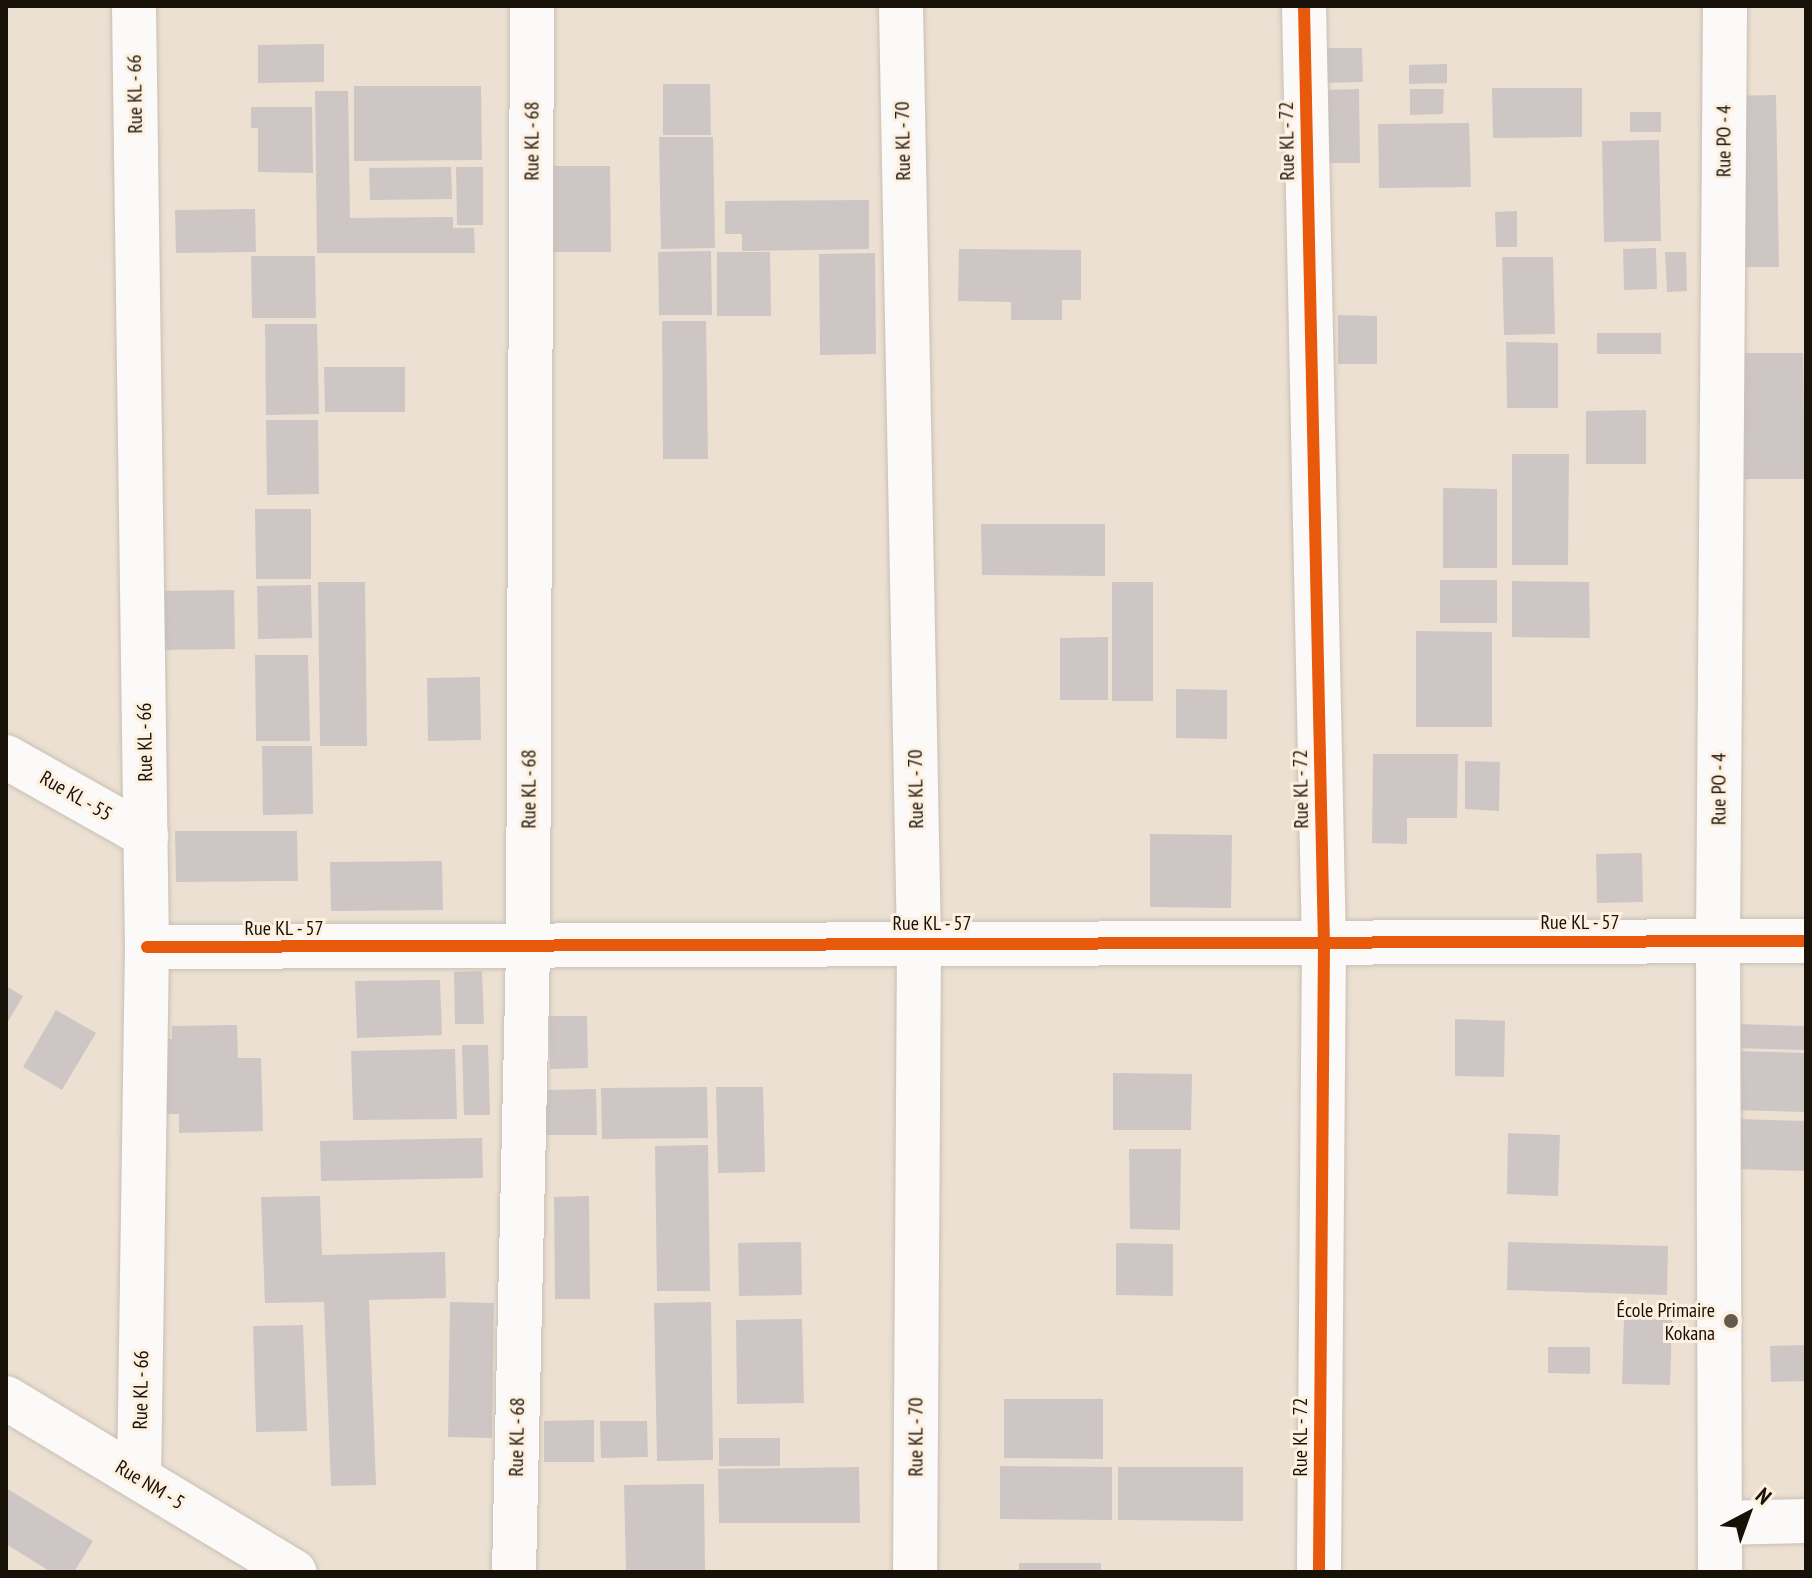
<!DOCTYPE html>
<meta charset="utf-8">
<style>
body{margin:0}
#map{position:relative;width:1812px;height:1578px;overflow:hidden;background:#ece0d2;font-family:"PT Sans Narrow",sans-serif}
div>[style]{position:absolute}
.building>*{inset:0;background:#cdc6c5}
.roads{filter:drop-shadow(0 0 2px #c9bfb5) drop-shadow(0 0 2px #c9bfb5)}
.street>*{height:44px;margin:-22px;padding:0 22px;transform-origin:22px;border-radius:22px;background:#fcfaf8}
.cycleway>*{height:12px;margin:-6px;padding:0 6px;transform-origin:6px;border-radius:6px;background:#e8590c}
.dots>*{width:22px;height:22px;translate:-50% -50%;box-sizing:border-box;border:4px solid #fdf0e1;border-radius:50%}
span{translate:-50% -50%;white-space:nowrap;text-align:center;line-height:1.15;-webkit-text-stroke:6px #fdf0e1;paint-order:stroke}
.street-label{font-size:20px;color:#181108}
.poi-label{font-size:20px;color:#181108}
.right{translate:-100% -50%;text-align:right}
.frame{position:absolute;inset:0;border:8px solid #181108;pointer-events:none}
.north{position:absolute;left:1708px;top:1474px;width:80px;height:80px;-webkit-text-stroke:6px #fdf0e1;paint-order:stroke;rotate:41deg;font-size:22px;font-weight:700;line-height:32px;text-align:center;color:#181108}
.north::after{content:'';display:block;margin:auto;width:28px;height:36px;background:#181108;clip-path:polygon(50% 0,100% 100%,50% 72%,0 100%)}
</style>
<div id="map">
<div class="building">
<div style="clip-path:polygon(324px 44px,324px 82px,258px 83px,258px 45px)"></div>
<div style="clip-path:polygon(1323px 48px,1362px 48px,1363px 82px,1323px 83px)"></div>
<div style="clip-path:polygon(1447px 64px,1447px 83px,1409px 84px,1409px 65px)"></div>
<div style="clip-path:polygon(663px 84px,710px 84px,711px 135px,663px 135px)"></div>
<div style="clip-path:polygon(354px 86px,481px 86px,482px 160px,354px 161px)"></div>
<div style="clip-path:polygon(1492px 88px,1582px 88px,1582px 137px,1493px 138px)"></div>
<div style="clip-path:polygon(1359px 89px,1360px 163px,1325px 163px,1324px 90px)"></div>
<div style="clip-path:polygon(1410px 89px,1444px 89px,1443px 114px,1410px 115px)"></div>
<div style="clip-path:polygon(315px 91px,348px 91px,350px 218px,453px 217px,453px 228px,474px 228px,475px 253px,317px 253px)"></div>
<div style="clip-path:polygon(1776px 95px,1779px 267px,1735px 267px,1732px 96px)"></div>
<div style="clip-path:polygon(251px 107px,312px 107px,313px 173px,258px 172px,258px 128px,251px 128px)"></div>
<div style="clip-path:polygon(1630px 112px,1661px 112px,1661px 132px,1630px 132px)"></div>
<div style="clip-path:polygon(1469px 123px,1471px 187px,1379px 188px,1378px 124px)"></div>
<div style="clip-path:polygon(659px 137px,713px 137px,715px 248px,661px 249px)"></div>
<div style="clip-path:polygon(1659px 140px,1661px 241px,1604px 242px,1602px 141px)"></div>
<div style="clip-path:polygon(550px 166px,610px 166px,611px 252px,552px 252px)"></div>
<div style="clip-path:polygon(451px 167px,452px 199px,370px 200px,369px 168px)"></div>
<div style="clip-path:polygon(456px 167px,483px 167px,483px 225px,457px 225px)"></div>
<div style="clip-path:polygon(869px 200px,869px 249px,742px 251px,742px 234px,725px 234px,725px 201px)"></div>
<div style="clip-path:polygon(255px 209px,256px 252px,176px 253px,175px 210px)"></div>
<div style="clip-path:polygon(1517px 211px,1517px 247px,1496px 247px,1495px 212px)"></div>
<div style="clip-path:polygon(1656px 248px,1657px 289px,1624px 290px,1623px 249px)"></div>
<div style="clip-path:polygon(959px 249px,1081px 250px,1081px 300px,1062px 300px,1062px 320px,1011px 320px,1011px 302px,958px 301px)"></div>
<div style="clip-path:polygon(711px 251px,712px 315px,659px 315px,658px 252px)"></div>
<div style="clip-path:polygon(717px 252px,770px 252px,771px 316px,717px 316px)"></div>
<div style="clip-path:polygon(1665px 252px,1686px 252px,1687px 291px,1667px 292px)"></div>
<div style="clip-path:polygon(875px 253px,876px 354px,820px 355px,819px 254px)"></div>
<div style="clip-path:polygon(251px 256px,315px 256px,316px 318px,252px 318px)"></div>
<div style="clip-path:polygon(1502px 257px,1553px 257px,1555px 334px,1504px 335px)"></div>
<div style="clip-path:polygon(1338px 315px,1377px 316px,1377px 364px,1338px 364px)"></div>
<div style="clip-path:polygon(662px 321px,706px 321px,708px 459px,663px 459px)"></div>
<div style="clip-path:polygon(265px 324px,317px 324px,319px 414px,266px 415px)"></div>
<div style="clip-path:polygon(1597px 333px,1661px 333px,1661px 354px,1597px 354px)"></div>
<div style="clip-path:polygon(1506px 342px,1558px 343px,1558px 408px,1507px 408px)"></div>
<div style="clip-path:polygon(1736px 353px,1803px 353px,1805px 479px,1737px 479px)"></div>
<div style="clip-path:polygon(324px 367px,405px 367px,405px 412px,325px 412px)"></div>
<div style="clip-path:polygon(1646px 410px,1646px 464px,1586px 464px,1586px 411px)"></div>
<div style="clip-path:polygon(266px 420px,318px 420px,319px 494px,267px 495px)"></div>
<div style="clip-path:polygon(1512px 454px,1569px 454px,1568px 565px,1512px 565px)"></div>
<div style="clip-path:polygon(1443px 488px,1497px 489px,1497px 568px,1443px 568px)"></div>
<div style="clip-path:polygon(255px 509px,311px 509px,311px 579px,256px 579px)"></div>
<div style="clip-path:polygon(981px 524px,1105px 524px,1105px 576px,982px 575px)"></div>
<div style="clip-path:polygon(1440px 580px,1497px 580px,1497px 623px,1440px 623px)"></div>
<div style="clip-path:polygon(1512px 581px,1589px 582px,1590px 638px,1512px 637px)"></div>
<div style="clip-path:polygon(318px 582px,365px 582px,367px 746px,320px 746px)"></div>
<div style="clip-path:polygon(1112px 582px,1153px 582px,1153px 701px,1112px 701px)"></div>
<div style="clip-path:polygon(311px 585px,312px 638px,258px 639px,257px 586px)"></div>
<div style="clip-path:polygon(234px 590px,235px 649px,157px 650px,157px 591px)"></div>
<div style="clip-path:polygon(1416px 631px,1492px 632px,1492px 727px,1416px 727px)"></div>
<div style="clip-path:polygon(1108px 637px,1108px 700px,1060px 700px,1060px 638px)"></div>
<div style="clip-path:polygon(255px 655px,308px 655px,310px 741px,256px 741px)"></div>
<div style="clip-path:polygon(480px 677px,481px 740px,428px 741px,427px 678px)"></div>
<div style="clip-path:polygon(1176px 689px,1227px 690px,1227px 739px,1176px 738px)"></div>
<div style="clip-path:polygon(262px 746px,312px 746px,313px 814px,263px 815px)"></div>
<div style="clip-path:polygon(1373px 754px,1458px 754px,1457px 818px,1407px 818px,1407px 844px,1372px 843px)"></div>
<div style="clip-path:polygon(1465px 761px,1500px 762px,1499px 811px,1465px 809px)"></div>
<div style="clip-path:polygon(175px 831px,297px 831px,298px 881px,176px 882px)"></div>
<div style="clip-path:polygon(1150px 834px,1232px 835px,1231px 908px,1150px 907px)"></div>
<div style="clip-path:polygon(1642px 853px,1643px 902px,1597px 903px,1596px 854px)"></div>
<div style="clip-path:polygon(442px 861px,443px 910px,331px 911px,330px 862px)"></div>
<div style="clip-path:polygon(482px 971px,484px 1024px,455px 1024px,454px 972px)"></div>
<div style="clip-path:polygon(440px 980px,442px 1035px,357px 1038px,355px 981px)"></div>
<div style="clip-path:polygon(6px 986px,23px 996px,6px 1025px)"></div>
<div style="clip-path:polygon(56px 1010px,96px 1033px,62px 1090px,23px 1067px)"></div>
<div style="clip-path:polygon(549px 1016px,587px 1016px,588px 1068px,550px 1069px)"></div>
<div style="clip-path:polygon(1455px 1019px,1505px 1021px,1504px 1077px,1455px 1076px)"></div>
<div style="clip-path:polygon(1736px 1024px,1804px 1026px,1804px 1050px,1735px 1048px)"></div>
<div style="clip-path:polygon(237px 1025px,238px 1058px,261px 1058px,263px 1131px,179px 1133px,179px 1114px,163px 1114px,161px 1039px,172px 1039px,172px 1026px)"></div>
<div style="clip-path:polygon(462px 1045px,488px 1045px,490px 1115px,464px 1115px)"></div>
<div style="clip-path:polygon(455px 1049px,457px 1119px,353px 1120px,351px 1051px)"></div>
<div style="clip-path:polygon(1735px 1051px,1806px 1053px,1806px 1112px,1734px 1110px)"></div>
<div style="clip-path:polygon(1113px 1073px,1192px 1074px,1191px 1130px,1113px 1130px)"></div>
<div style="clip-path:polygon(707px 1087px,708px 1138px,602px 1139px,601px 1088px)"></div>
<div style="clip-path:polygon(716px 1087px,763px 1087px,765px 1172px,718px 1173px)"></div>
<div style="clip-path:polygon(596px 1089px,597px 1135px,546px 1135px,546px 1090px)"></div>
<div style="clip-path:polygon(1736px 1119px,1806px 1121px,1806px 1171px,1735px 1169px)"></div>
<div style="clip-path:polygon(1508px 1133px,1560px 1135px,1558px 1196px,1507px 1194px)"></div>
<div style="clip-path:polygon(482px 1138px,483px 1178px,321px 1181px,320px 1141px)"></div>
<div style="clip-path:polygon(708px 1145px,710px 1291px,657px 1291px,655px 1146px)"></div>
<div style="clip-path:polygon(1129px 1149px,1181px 1149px,1180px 1230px,1130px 1229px)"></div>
<div style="clip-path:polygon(320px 1196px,322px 1255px,445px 1252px,446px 1298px,369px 1300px,376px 1485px,331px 1486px,324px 1302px,265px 1303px,261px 1197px)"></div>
<div style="clip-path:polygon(589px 1196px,590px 1299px,555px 1299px,554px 1197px)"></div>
<div style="clip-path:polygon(801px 1242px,802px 1295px,739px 1296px,738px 1243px)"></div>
<div style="clip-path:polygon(1508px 1242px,1668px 1246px,1667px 1295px,1507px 1290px)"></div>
<div style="clip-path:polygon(1116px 1243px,1173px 1244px,1173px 1296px,1116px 1295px)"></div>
<div style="clip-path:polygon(450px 1302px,494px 1303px,492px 1438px,448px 1437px)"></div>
<div style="clip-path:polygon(711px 1302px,713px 1460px,657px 1461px,654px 1303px)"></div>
<div style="clip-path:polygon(1624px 1318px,1672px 1320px,1670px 1385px,1622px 1384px)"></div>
<div style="clip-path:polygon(802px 1319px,804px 1403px,737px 1404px,736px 1320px)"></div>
<div style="clip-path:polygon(303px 1325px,307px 1431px,256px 1432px,253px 1326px)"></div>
<div style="clip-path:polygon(1806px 1345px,1806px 1381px,1771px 1382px,1770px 1346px)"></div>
<div style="clip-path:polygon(1548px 1347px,1590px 1347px,1590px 1374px,1548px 1373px)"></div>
<div style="clip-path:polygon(1004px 1399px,1103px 1399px,1103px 1459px,1004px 1458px)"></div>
<div style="clip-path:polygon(594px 1420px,594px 1462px,544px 1462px,544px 1421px)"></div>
<div style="clip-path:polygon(600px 1421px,647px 1421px,648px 1457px,601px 1458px)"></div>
<div style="clip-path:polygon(719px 1438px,780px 1438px,780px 1466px,719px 1466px)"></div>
<div style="clip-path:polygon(1000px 1466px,1112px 1467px,1112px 1520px,1000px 1519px)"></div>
<div style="clip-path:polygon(859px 1467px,860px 1523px,719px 1523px,718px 1469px)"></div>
<div style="clip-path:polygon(1118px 1467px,1243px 1467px,1243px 1521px,1118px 1520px)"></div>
<div style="clip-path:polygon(704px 1484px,705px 1572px,626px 1572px,624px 1485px)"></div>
<div style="clip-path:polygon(6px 1488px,93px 1541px,74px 1572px,51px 1572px,6px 1544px)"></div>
<div style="clip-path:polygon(1019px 1563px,1101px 1563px,1101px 1572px,1019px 1572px)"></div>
</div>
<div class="roads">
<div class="street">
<div style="left:134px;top:6px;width:941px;rotate:89.21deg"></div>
<div style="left:147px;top:947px;width:531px;rotate:90.86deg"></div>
<div style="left:901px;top:6px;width:937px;rotate:88.9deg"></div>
<div style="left:919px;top:943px;width:629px;rotate:90.36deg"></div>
<div style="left:1304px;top:6px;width:937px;rotate:88.78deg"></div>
<div style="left:1324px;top:943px;width:629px;rotate:90.46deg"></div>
<div style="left:6px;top:757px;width:161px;rotate:29.4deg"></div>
<div style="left:147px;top:947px;width:1659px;rotate:-0.21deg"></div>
<div style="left:6px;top:1398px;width:337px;rotate:31.1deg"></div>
<div style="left:1720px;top:1523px;width:86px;rotate:-1.3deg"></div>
<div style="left:514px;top:1572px;width:623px;rotate:-88.71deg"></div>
<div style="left:528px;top:949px;width:943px;rotate:-89.76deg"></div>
<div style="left:1720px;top:1572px;width:631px;rotate:-90.18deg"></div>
<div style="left:1718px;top:941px;width:935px;rotate:-89.57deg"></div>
</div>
</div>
<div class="cycleway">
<div style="left:1304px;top:6px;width:937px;rotate:88.78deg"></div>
<div style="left:1324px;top:943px;width:629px;rotate:90.46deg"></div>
<div style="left:147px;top:947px;width:1659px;rotate:-0.21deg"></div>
</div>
<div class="dots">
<div style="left:1731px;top:1321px;background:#62594f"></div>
</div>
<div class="street-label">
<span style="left:135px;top:94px;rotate:-91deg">Rue KL - 66</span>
<span style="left:532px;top:141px;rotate:-90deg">Rue KL - 68</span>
<span style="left:903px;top:141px;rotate:-91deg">Rue KL - 70</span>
<span style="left:1287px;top:141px;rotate:-91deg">Rue KL - 72</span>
<span style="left:1724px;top:141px;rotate:-90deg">Rue PO - 4</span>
<span style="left:145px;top:742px;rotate:-91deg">Rue KL - 66</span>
<span style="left:529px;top:789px;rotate:-90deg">Rue KL - 68</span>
<span style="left:916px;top:789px;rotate:-91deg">Rue KL - 70</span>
<span style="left:1301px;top:789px;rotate:-91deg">Rue KL - 72</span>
<span style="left:1719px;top:789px;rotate:-90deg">Rue PO - 4</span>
<span style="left:76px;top:796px;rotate:30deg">Rue KL - 55</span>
<span style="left:1580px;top:922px">Rue KL - 57</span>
<span style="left:932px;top:923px">Rue KL - 57</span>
<span style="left:284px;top:928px">Rue KL - 57</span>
<span style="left:141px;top:1390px;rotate:-89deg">Rue KL - 66</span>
<span style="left:517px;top:1437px;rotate:-89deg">Rue KL - 68</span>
<span style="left:916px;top:1437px;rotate:-90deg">Rue KL - 70</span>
<span style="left:1300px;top:1437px;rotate:-90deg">Rue KL - 72</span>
<span style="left:150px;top:1485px;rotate:31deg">Rue NM - 5</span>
</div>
<div class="poi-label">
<span class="right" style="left:1715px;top:1322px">École Primaire<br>Kokana</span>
</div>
<div class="frame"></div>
<div class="north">N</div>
</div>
